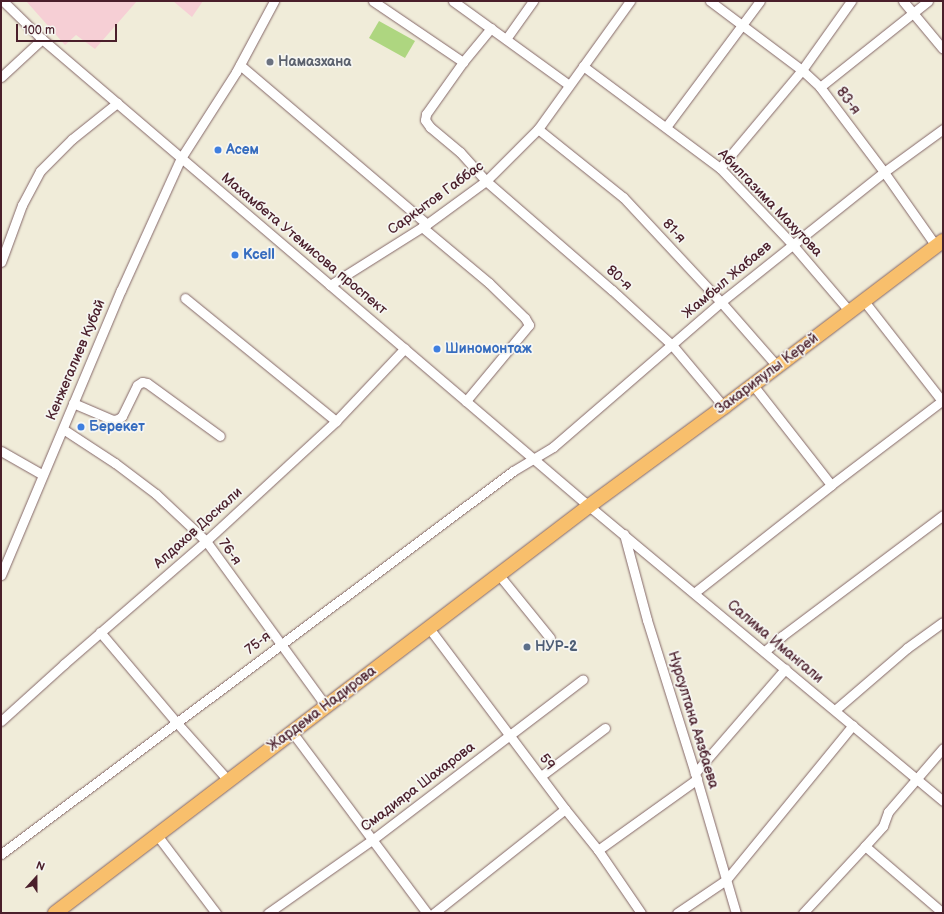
<!DOCTYPE html>
<meta charset="utf-8">
<style>
body{margin:0}
#map{position:relative;width:944px;height:914px;overflow:hidden;background:#f0ecd9;font-family:"Balsamiq Sans",sans-serif}
div>[style]{position:absolute}
.built>*{inset:0;background:#f6cfd5}
.green>*{inset:0;background:#aed680}
.roads{filter:drop-shadow(0 0 1px #846768) drop-shadow(0 0 1px #846768)}
.minor>*{height:9px;margin:-4.5px;padding:0 4.5px;transform-origin:4.5px;border-radius:4.5px;background:#fff}
.highway>*{height:14px;margin:-7px;padding:0 7px;transform-origin:7px;border-radius:7px;background:#f8bf6c}
.dots>*{width:11px;height:11px;translate:-50% -50%;box-sizing:border-box;border:2px solid #f6f6f2;border-radius:50%}
span{translate:-50% -50%;white-space:nowrap;text-align:center;line-height:1.15;-webkit-text-stroke:3.5px #f6f6f2;paint-order:stroke}
.worship-label{font-size:14px;color:#5b616d;font-weight:700}
.left{translate:0 -50%;text-align:left}
.street-label{font-size:14px;color:#4a1f2b}
.shop-label{font-size:14px;color:#366cbe;font-weight:700}
.service-label{font-size:14px;color:#4e5e75;font-weight:700}
.frame{position:absolute;inset:0;border:2px solid #4a1f2b;pointer-events:none}
.north{position:absolute;left:16px;top:858px;width:40px;height:40px;-webkit-text-stroke:3px #f6f6f2;paint-order:stroke;rotate:21deg;font-size:11px;font-weight:700;line-height:16px;text-align:center;color:#4a1f2b}
.north::after{content:'';display:block;margin:auto;width:14px;height:18px;background:#4a1f2b;clip-path:polygon(50% 0,100% 100%,50% 72%,0 100%)}
.scale{position:absolute;left:16px;top:24px;width:101px;height:18px;box-sizing:border-box;border:2px solid #4a1f2b;border-top:0;padding-left:5px;font-size:12px;line-height:14px;white-space:nowrap;color:#4a1f2b;-webkit-text-stroke:3px #f6f6f2;paint-order:stroke}
</style>
<div id="map">
<div class="built">
<div style="clip-path:polygon(26px 1px,137px 1px,95px 49px,76px 35px,65px 45px)"></div>
<div style="clip-path:polygon(173px 1px,203px 1px,192px 17px)"></div>
</div>
<div class="green">
<div style="clip-path:polygon(379px 21px,415px 41px,405px 58px,369px 38px)"></div>
</div>
<div class="roads">
<div class="minor">
<div style="left:3px;top:1px;width:54px;rotate:44.3deg"></div>
<div style="left:42px;top:39px;width:379px;rotate:40.5deg"></div>
<div style="left:330px;top:285px;width:340px;rotate:40.5deg"></div>
<div style="left:589px;top:506px;width:461px;rotate:39.8deg"></div>
<div style="left:373px;top:1px;width:109px;rotate:34.1deg"></div>
<div style="left:453px;top:1px;width:143px;rotate:35.9deg"></div>
<div style="left:710px;top:1px;width:115px;rotate:36.9deg"></div>
<div style="left:802px;top:70px;width:25px;rotate:43deg"></div>
<div style="left:820px;top:87px;width:106px;rotate:53deg"></div>
<div style="left:884px;top:172px;width:90px;rotate:54.9deg"></div>
<div style="left:903px;top:1px;width:62px;rotate:50.2deg"></div>
<div style="left:491px;top:28px;width:44px;rotate:129.5deg"></div>
<div style="left:463px;top:62px;width:64px;rotate:125.4deg"></div>
<div style="left:426px;top:114px;width:6px;rotate:99deg"></div>
<div style="left:425px;top:120px;width:9px;rotate:54deg"></div>
<div style="left:430px;top:127px;width:39px;rotate:40deg"></div>
<div style="left:460px;top:152px;width:39px;rotate:48deg"></div>
<div style="left:486px;top:181px;width:167px;rotate:40.9deg"></div>
<div style="left:612px;top:290px;width:81px;rotate:42.5deg"></div>
<div style="left:672px;top:345px;width:81px;rotate:50deg"></div>
<div style="left:506px;top:39px;width:47px;rotate:-54.6deg"></div>
<div style="left:240px;top:65px;width:245px;rotate:40.4deg"></div>
<div style="left:583px;top:66px;width:171px;rotate:36.7deg"></div>
<div style="left:720px;top:168px;width:105px;rotate:46.5deg"></div>
<div style="left:792px;top:244px;width:89px;rotate:49.5deg"></div>
<div style="left:1px;top:77px;width:56px;rotate:-42.8deg"></div>
<div style="left:820px;top:87px;width:138px;rotate:-38.5deg"></div>
<div style="left:666px;top:127px;width:157px;rotate:-53.3deg"></div>
<div style="left:538px;top:129px;width:109px;rotate:38.7deg"></div>
<div style="left:623px;top:197px;width:144px;rotate:47deg"></div>
<div style="left:721px;top:302px;width:85px;rotate:48.8deg"></div>
<div style="left:720px;top:168px;width:128px;rotate:-50.1deg"></div>
<div style="left:802px;top:70px;width:85px;rotate:-54.6deg"></div>
<div style="left:422px;top:227px;width:87px;rotate:39.9deg"></div>
<div style="left:489px;top:283px;width:50px;rotate:44.2deg"></div>
<div style="left:525px;top:318px;width:8px;rotate:60deg"></div>
<div style="left:529px;top:325px;width:99px;rotate:129.7deg"></div>
<div style="left:1px;top:262px;width:61px;rotate:-69.8deg"></div>
<div style="left:22px;top:205px;width:38px;rotate:-62deg"></div>
<div style="left:40px;top:171px;width:45px;rotate:-45deg"></div>
<div style="left:72px;top:139px;width:58px;rotate:-38.7deg"></div>
<div style="left:330px;top:285px;width:115px;rotate:-32.2deg"></div>
<div style="left:427px;top:224px;width:73px;rotate:-36.1deg"></div>
<div style="left:486px;top:181px;width:74px;rotate:-45deg"></div>
<div style="left:538px;top:129px;width:158px;rotate:-54.3deg"></div>
<div style="left:185px;top:298px;width:195px;rotate:39.2deg"></div>
<div style="left:864px;top:301px;width:128px;rotate:52deg"></div>
<div style="left:753px;top:385px;width:127px;rotate:52deg"></div>
<div style="left:73px;top:403px;width:43px;rotate:23deg"></div>
<div style="left:113px;top:420px;width:5px;rotate:-11deg"></div>
<div style="left:118px;top:419px;width:5px;rotate:-37deg"></div>
<div style="left:122px;top:416px;width:34px;rotate:-64deg"></div>
<div style="left:137px;top:385px;width:6px;rotate:-31deg"></div>
<div style="left:142px;top:382px;width:5px;rotate:11deg"></div>
<div style="left:147px;top:383px;width:90px;rotate:36deg"></div>
<div style="left:63px;top:429px;width:62px;rotate:33.2deg"></div>
<div style="left:115px;top:463px;width:51px;rotate:37.1deg"></div>
<div style="left:156px;top:494px;width:69px;rotate:43.2deg"></div>
<div style="left:206px;top:541px;width:204px;rotate:54deg"></div>
<div style="left:1px;top:451px;width:48px;rotate:29.7deg"></div>
<div style="left:624px;top:534px;width:89px;rotate:75deg"></div>
<div style="left:647px;top:620px;width:160px;rotate:72.6deg"></div>
<div style="left:695px;top:773px;width:146px;rotate:73.7deg"></div>
<div style="left:1px;top:575px;width:309px;rotate:-67.2deg"></div>
<div style="left:121px;top:290px;width:145px;rotate:-65.6deg"></div>
<div style="left:181px;top:158px;width:102px;rotate:-57.4deg"></div>
<div style="left:236px;top:72px;width:81px;rotate:-61.8deg"></div>
<div style="left:499px;top:575px;width:81px;rotate:51deg"></div>
<div style="left:694px;top:593px;width:174px;rotate:-38.2deg"></div>
<div style="left:831px;top:485px;width:141px;rotate:-37.2deg"></div>
<div style="left:429px;top:628px;width:226px;rotate:53.1deg"></div>
<div style="left:565px;top:809px;width:53px;rotate:51.2deg"></div>
<div style="left:598px;top:850px;width:76px;rotate:55.7deg"></div>
<div style="left:100px;top:632px;width:119px;rotate:49.8deg"></div>
<div style="left:177px;top:723px;width:76px;rotate:48.2deg"></div>
<div style="left:765px;top:651px;width:23px;rotate:-41deg"></div>
<div style="left:782px;top:636px;width:201px;rotate:-36.9deg"></div>
<div style="left:835px;top:710px;width:95px;rotate:-40.7deg"></div>
<div style="left:907px;top:648px;width:44px;rotate:-35.8deg"></div>
<div style="left:1px;top:721px;width:85px;rotate:-42.1deg"></div>
<div style="left:64px;top:664px;width:188px;rotate:-40.9deg"></div>
<div style="left:206px;top:541px;width:177px;rotate:-42.7deg"></div>
<div style="left:336px;top:421px;width:100px;rotate:-46.6deg"></div>
<div style="left:292px;top:732px;width:226px;rotate:53.3deg"></div>
<div style="left:695px;top:773px;width:138px;rotate:-49.1deg"></div>
<div style="left:541px;top:776px;width:80px;rotate:-36.9deg"></div>
<div style="left:157px;top:835px;width:98px;rotate:52.9deg"></div>
<div style="left:865px;top:846px;width:103px;rotate:40.7deg"></div>
<div style="left:598px;top:850px;width:122px;rotate:-35.6deg"></div>
<div style="left:1px;top:854px;width:639px;rotate:-36.8deg"></div>
<div style="left:513px;top:471px;width:47px;rotate:-31deg"></div>
<div style="left:553px;top:447px;width:222px;rotate:-40.8deg"></div>
<div style="left:721px;top:302px;width:208px;rotate:-38.6deg"></div>
<div style="left:884px;top:172px;width:73px;rotate:-36.1deg"></div>
<div style="left:268px;top:913px;width:127px;rotate:-35.1deg"></div>
<div style="left:372px;top:840px;width:265px;rotate:-37.3deg"></div>
<div style="left:434px;top:913px;width:167px;rotate:-38.4deg"></div>
<div style="left:677px;top:913px;width:59px;rotate:-34deg"></div>
<div style="left:726px;top:880px;width:200px;rotate:-50.7deg"></div>
<div style="left:803px;top:913px;width:91px;rotate:-47.2deg"></div>
<div style="left:865px;top:846px;width:27px;rotate:-48deg"></div>
<div style="left:883px;top:826px;width:15px;rotate:-70deg"></div>
<div style="left:888px;top:812px;width:84px;rotate:-49.3deg"></div>
</div>
<div class="highway">
<div style="left:55px;top:913px;width:671px;rotate:-37.31deg"></div>
<div style="left:589px;top:506px;width:167px;rotate:-36.3deg"></div>
<div style="left:724px;top:407px;width:275px;rotate:-37.2deg"></div>
</div>
</div>
<div class="dots">
<div style="left:270px;top:62px;background:#6b7280"></div>
<div style="left:218px;top:150px;background:#3f7fe0"></div>
<div style="left:235px;top:255px;background:#3f7fe0"></div>
<div style="left:437px;top:349px;background:#3f7fe0"></div>
<div style="left:81px;top:427px;background:#3f7fe0"></div>
<div style="left:527px;top:647px;background:#5c6f8a"></div>
</div>
<div class="worship-label">
<span class="left" style="left:278px;top:62px">Намазхана</span>
</div>
<div class="street-label">
<span style="left:848px;top:101px;rotate:53deg">83-я</span>
<span style="left:436px;top:198px;rotate:-36deg">Саркытов Габбас</span>
<span style="left:770px;top:203px;rotate:46deg">Абилгазима Махутова</span>
<span style="left:674px;top:231px;rotate:47deg">81-я</span>
<span style="left:304px;top:244px;rotate:40deg">Махамбета Утемисова проспект</span>
<span style="left:619px;top:278px;rotate:42deg">80-я</span>
<span style="left:727px;top:280px;rotate:-40deg">Жамбыл Жабаев</span>
<span style="left:76px;top:360px;rotate:-67deg">Кенжегалиев Кубай</span>
<span style="left:767px;top:374px;rotate:-37deg">Закарияулы Керей</span>
<span style="left:198px;top:528px;rotate:-42deg">Алдахов Доскали</span>
<span style="left:230px;top:552px;rotate:54deg">76-я</span>
<span style="left:775px;top:642px;rotate:40deg">Салима Имангали</span>
<span style="left:258px;top:643px;rotate:-38deg">75-я</span>
<span style="left:322px;top:709px;rotate:-37deg">Жардема Надирова</span>
<span style="left:693px;top:720px;rotate:73deg">Нурсултана Аязбаева</span>
<span style="left:547px;top:762px;rotate:53deg">59</span>
<span style="left:418px;top:787px;rotate:-37deg">Смадияра Шахарова</span>
</div>
<div class="shop-label">
<span class="left" style="left:226px;top:150px">Асем</span>
<span class="left" style="left:243px;top:255px">Kcell</span>
<span class="left" style="left:445px;top:349px">Шиномонтаж</span>
<span class="left" style="left:89px;top:427px">Берекет</span>
</div>
<div class="service-label">
<span class="left" style="left:535px;top:647px">НУР-2</span>
</div>
<div class="frame"></div>
<div class="north">N</div>
<div class="scale">100 m</div>
</div>
